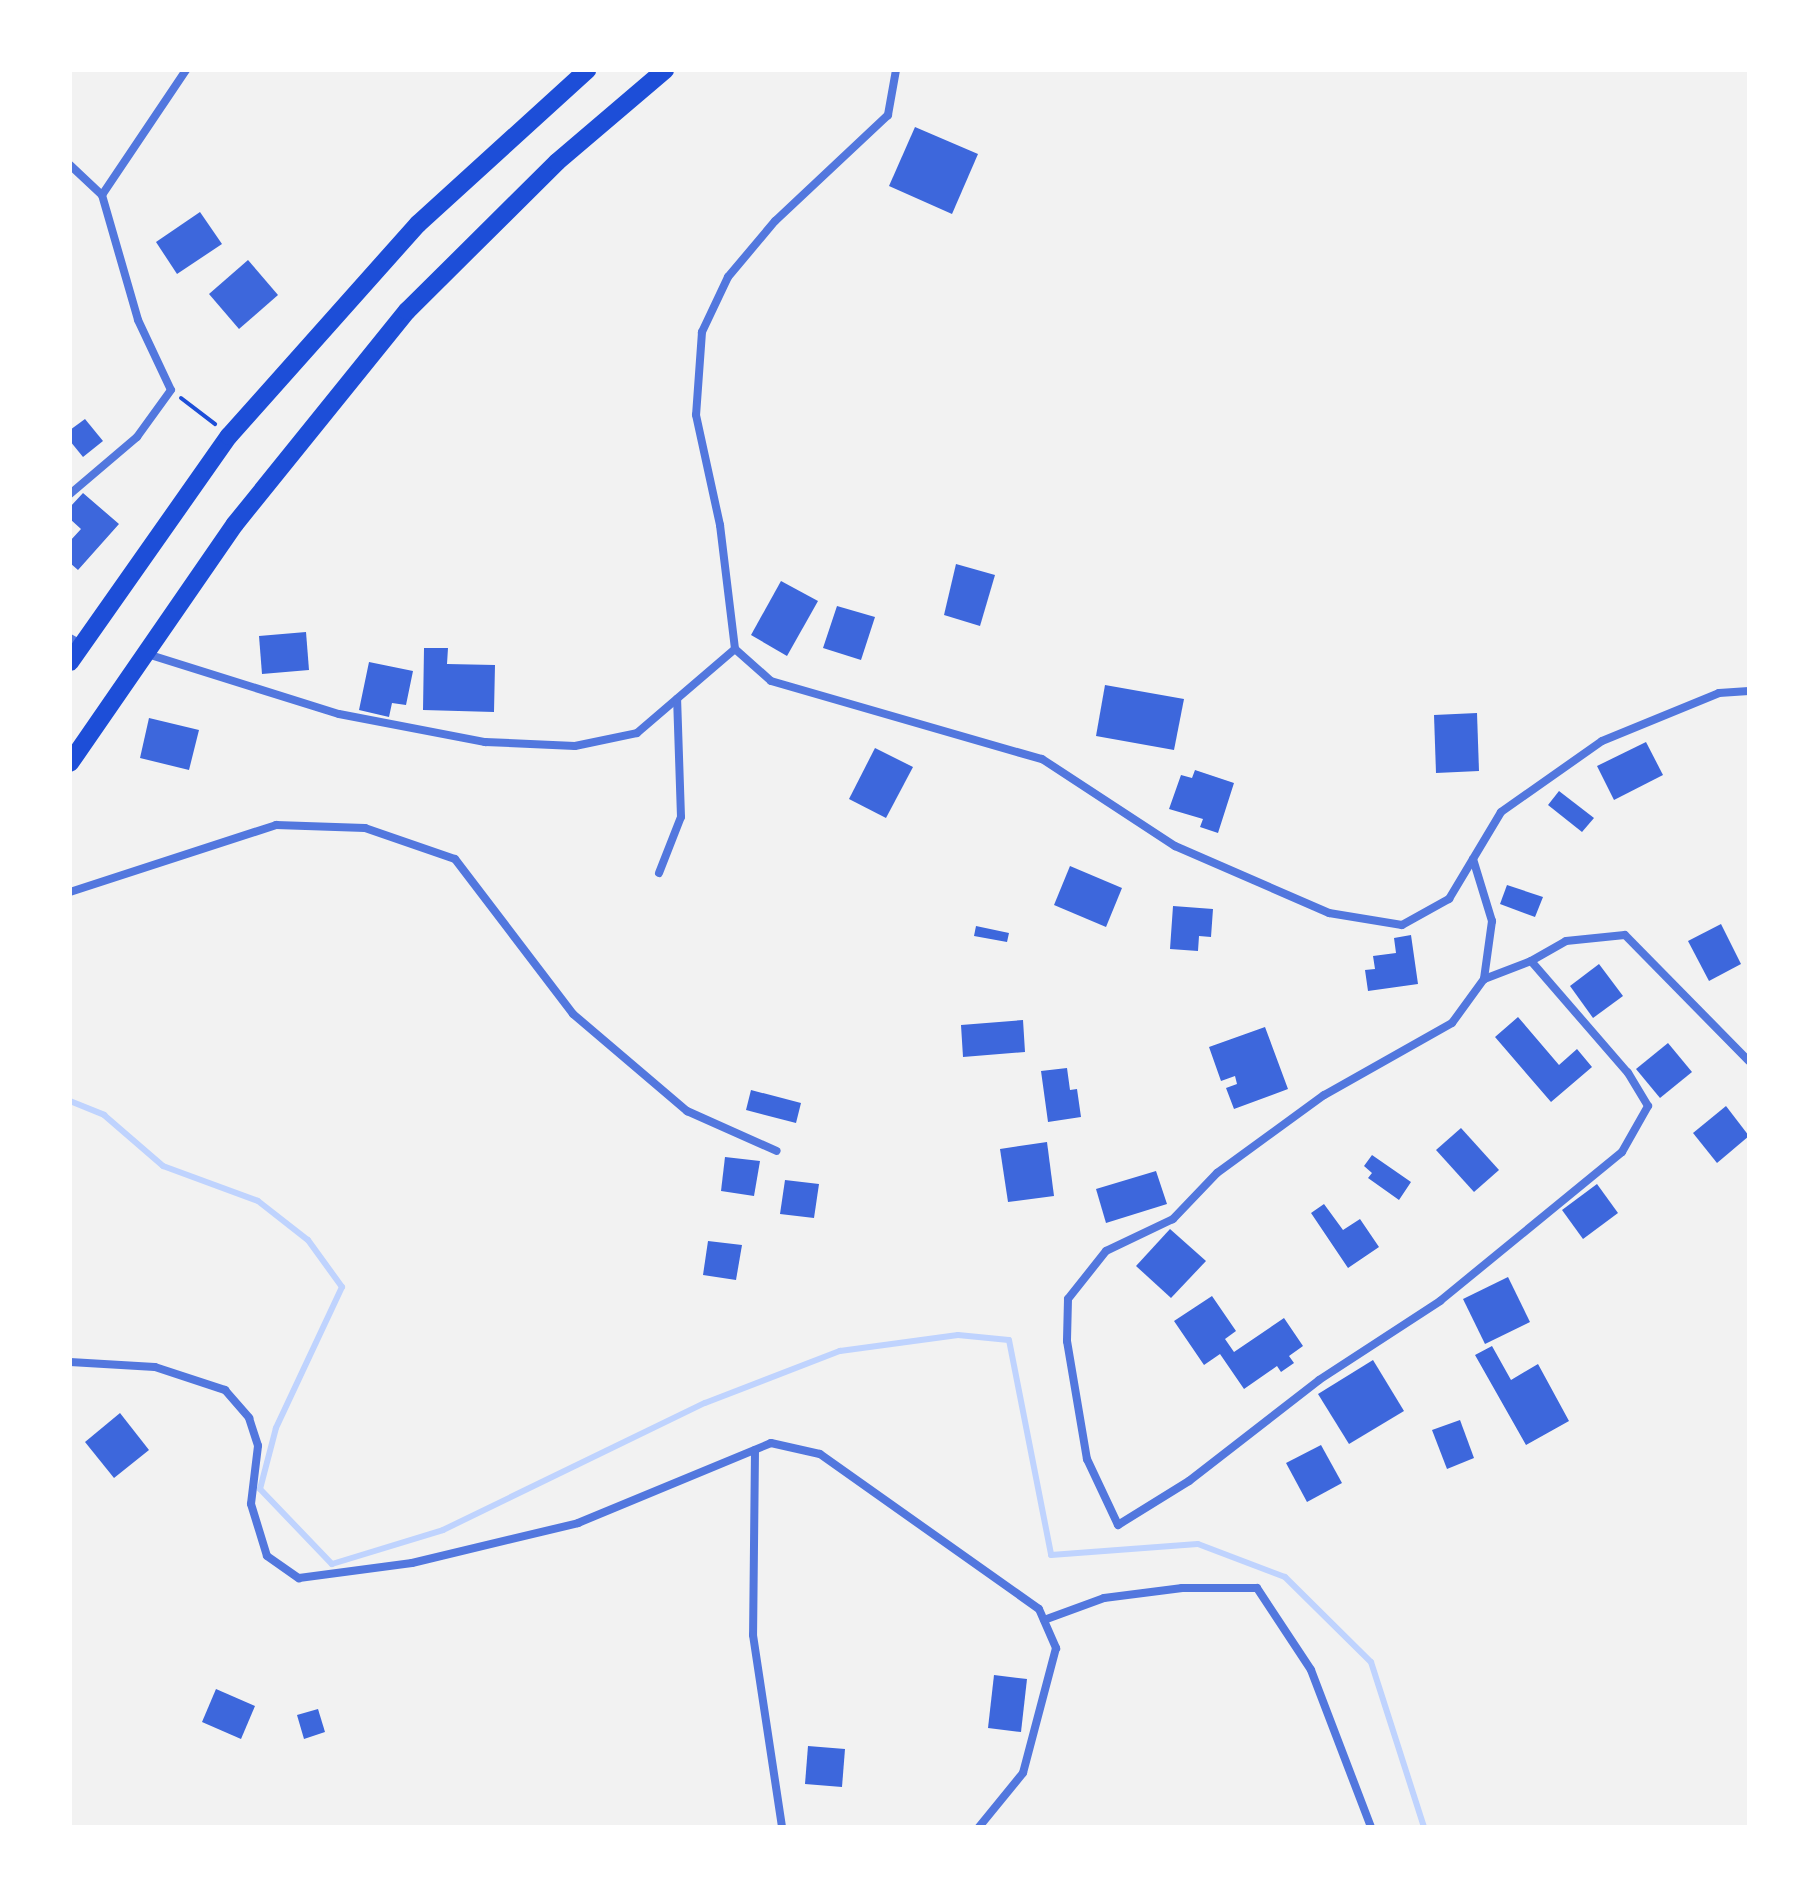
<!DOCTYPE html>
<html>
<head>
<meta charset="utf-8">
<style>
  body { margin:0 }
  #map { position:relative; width:1819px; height:1897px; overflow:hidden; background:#f2f2f2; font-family:"Nunito Sans",sans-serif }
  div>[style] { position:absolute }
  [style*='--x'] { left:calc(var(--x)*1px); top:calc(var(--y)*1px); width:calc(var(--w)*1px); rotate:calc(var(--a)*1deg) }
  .stream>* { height:6px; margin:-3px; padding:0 3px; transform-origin:3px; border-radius:3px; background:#bfd3fe }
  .building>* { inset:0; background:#3d67dc }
  .path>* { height:4px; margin:-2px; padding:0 2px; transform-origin:2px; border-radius:2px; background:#1d4ed8 }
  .minor>* { height:8px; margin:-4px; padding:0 4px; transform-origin:4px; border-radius:4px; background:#5277de }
  .trunk>* { height:18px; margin:-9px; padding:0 9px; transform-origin:9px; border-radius:9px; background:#1d4ed8 }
  span { translate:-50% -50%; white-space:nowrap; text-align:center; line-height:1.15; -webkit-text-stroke:6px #fff; paint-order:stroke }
  .frame { position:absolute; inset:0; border:72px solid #fff; pointer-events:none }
</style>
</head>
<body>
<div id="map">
  <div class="stream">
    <div style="--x:70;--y:1101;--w:37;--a:22"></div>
    <div style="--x:104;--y:1115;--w:78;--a:40.8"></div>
    <div style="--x:163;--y:1166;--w:101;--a:20.2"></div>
    <div style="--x:258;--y:1201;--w:63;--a:38"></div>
    <div style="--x:308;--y:1240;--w:58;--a:54.1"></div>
    <div style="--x:342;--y:1287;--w:156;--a:115.1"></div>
    <div style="--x:276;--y:1428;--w:63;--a:104.7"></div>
    <div style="--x:260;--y:1489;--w:104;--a:46.2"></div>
    <div style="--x:332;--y:1564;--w:116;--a:-17"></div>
    <div style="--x:443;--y:1530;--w:291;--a:-25.9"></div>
    <div style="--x:705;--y:1403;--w:145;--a:-21.1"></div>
    <div style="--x:840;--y:1351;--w:119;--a:-7.7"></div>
    <div style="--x:958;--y:1335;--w:51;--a:5.6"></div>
    <div style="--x:1009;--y:1340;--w:219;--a:78.9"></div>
    <div style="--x:1051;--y:1555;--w:147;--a:-4.3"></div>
    <div style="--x:1198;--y:1544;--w:93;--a:20.8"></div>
    <div style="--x:1285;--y:1577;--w:121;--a:44.7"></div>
    <div style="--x:1371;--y:1662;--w:173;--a:72.2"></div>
  </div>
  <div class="building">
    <div style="clip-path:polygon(915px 127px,978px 154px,952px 214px,889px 186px)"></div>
    <div style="clip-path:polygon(200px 212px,222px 244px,177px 274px,156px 242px)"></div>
    <div style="clip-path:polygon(248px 260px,278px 295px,239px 329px,209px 294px)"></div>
    <div style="clip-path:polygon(85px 419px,103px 441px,83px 457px,70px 441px,70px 430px)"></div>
    <div style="clip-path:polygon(83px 493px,119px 524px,78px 570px,70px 563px,70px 541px,81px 529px,70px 519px,70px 507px)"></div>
    <div style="clip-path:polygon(956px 564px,995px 575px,980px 626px,944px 615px)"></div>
    <div style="clip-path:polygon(781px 581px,818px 601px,787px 656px,751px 635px)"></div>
    <div style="clip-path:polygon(837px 606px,875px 617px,861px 660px,823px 648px)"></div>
    <div style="clip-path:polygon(306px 632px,309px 670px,262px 674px,259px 636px)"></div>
    <div style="clip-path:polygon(424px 648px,448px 648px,447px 664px,495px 665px,494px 712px,423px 710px)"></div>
    <div style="clip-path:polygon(369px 662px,413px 671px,406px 705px,392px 703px,389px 717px,359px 710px)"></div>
    <div style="clip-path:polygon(1105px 685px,1184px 699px,1174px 750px,1096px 736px)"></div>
    <div style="clip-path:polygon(1477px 713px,1479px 771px,1436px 773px,1434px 715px)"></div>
    <div style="clip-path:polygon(149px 718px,199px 730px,189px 770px,140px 758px)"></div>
    <div style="clip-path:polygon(1646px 742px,1663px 775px,1614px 800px,1597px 766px)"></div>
    <div style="clip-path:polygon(875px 748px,913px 767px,886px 818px,849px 799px)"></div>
    <div style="clip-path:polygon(1195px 770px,1234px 783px,1218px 833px,1200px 827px,1203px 819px,1169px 809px,1181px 775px,1192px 778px)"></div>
    <div style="clip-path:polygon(1559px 791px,1594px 818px,1582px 832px,1548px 805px)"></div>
    <div style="clip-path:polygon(1070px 866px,1122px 888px,1106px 927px,1054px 905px)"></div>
    <div style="clip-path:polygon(1507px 885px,1543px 897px,1535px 917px,1500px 904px)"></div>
    <div style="clip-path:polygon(1173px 906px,1213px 909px,1211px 937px,1199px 936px,1198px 951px,1170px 949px)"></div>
    <div style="clip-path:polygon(1721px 924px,1741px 964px,1709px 981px,1688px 941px)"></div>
    <div style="clip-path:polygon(976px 926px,1009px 933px,1007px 942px,974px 936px)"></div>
    <div style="clip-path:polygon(1411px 935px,1418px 984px,1368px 991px,1365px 970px,1375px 969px,1373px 956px,1396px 953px,1394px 938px)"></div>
    <div style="clip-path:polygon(1599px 964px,1623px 996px,1593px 1018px,1570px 986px)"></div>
    <div style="clip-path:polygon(1518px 1017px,1559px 1065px,1577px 1049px,1592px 1067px,1551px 1102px,1495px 1037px)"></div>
    <div style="clip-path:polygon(1023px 1020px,1025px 1052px,963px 1057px,961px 1025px)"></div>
    <div style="clip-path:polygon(1265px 1027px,1288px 1089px,1234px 1109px,1226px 1088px,1237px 1084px,1235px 1076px,1221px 1081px,1209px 1047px)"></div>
    <div style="clip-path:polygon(1668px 1043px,1692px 1072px,1660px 1098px,1636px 1069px)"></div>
    <div style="clip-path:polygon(1067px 1068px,1070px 1090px,1077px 1089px,1081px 1117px,1048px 1122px,1041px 1071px)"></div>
    <div style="clip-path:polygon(751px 1090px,801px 1103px,796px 1123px,746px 1110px)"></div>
    <div style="clip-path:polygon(1726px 1106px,1749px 1136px,1717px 1163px,1693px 1133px)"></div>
    <div style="clip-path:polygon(1461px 1128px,1499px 1170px,1474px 1192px,1436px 1150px)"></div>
    <div style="clip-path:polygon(1047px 1142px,1054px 1196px,1008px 1202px,1000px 1149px)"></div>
    <div style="clip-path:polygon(1372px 1155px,1411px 1182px,1399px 1200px,1368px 1178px,1372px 1173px,1364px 1166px)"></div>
    <div style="clip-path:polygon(725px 1157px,760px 1161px,754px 1196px,721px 1191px)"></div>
    <div style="clip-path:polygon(1156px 1171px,1167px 1204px,1106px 1223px,1096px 1189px)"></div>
    <div style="clip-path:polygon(785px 1180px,819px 1184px,814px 1218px,780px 1214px)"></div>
    <div style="clip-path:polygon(1597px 1184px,1618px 1213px,1583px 1239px,1562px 1210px)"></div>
    <div style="clip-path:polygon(1324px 1204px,1343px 1230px,1360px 1219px,1379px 1247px,1348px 1268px,1311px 1213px)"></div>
    <div style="clip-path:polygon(1170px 1229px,1206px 1261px,1171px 1298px,1136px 1266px)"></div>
    <div style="clip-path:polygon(708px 1241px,742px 1245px,736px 1280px,703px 1275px)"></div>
    <div style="clip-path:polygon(1508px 1277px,1530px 1322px,1485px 1344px,1463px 1299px)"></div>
    <div style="clip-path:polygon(1212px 1296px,1236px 1331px,1225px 1339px,1234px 1352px,1284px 1318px,1303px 1346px,1289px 1356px,1294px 1363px,1281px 1372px,1277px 1366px,1244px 1389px,1220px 1354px,1204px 1365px,1174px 1321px)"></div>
    <div style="clip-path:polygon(1492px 1346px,1511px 1380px,1538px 1364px,1569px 1421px,1526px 1445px,1475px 1355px)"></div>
    <div style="clip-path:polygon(1373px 1360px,1404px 1411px,1349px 1444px,1318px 1394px)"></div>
    <div style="clip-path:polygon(120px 1413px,149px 1450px,114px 1478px,85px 1442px)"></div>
    <div style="clip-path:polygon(1460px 1420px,1474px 1458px,1447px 1469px,1432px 1430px)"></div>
    <div style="clip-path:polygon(1321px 1445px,1342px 1483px,1307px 1502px,1286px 1463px)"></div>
    <div style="clip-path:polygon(994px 1675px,1027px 1679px,1021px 1732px,988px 1728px)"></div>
    <div style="clip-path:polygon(216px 1689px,255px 1706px,241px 1739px,202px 1722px)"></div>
    <div style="clip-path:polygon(318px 1709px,325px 1732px,304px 1739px,297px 1715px)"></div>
    <div style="clip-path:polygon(808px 1746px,845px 1749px,842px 1787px,805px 1784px)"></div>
  </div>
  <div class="path">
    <div style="--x:181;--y:398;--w:43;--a:37.4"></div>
  </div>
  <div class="minor">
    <div style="--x:896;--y:70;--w:46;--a:100.1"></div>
    <div style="--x:888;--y:115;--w:155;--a:136.8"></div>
    <div style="--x:775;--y:221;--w:73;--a:130"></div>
    <div style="--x:728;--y:277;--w:61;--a:115.3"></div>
    <div style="--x:702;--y:332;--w:83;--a:94.1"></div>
    <div style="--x:696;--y:415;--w:113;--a:77.7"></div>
    <div style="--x:720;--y:525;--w:125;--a:83.1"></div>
    <div style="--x:735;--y:649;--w:48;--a:41.6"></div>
    <div style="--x:771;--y:681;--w:282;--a:16.1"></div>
    <div style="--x:1042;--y:759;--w:159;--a:33.2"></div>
    <div style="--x:1175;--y:846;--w:168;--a:23.5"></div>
    <div style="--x:1329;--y:913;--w:74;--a:9.3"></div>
    <div style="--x:1402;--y:925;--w:54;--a:-29"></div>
    <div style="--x:1449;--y:899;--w:101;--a:-59.1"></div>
    <div style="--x:1501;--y:812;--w:123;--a:-35.1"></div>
    <div style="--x:1602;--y:741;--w:126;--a:-22.3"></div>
    <div style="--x:1719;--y:693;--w:30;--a:-4"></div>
    <div style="--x:70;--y:165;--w:44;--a:43.2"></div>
    <div style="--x:102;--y:195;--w:130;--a:73.9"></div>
    <div style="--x:138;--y:320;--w:77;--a:64.8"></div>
    <div style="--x:171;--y:390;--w:58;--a:125.9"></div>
    <div style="--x:137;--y:437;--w:88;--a:139.6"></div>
    <div style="--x:102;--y:195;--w:151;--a:-56.1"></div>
    <div style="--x:70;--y:638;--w:13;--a:29"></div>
    <div style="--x:144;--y:653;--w:204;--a:17.4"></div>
    <div style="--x:339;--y:714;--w:149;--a:10.9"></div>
    <div style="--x:485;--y:742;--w:90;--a:2.5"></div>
    <div style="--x:575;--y:746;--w:63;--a:-11.8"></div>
    <div style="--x:637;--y:733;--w:129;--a:-40.6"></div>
    <div style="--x:1473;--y:859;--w:65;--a:73"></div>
    <div style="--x:1492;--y:921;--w:59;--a:97.9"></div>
    <div style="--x:1484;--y:979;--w:54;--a:126"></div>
    <div style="--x:1452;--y:1023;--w:147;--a:150.6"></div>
    <div style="--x:1324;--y:1095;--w:132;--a:143.9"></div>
    <div style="--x:1217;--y:1173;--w:64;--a:133.7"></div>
    <div style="--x:1173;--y:1219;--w:74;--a:154.5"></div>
    <div style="--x:1106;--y:1251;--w:61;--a:128.4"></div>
    <div style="--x:1068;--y:1299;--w:42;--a:91.4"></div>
    <div style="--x:1067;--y:1341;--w:120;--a:80.4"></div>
    <div style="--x:1087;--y:1459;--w:73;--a:64.8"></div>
    <div style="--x:1118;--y:1525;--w:84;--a:-31.8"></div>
    <div style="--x:1189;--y:1481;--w:165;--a:-37.8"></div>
    <div style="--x:1319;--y:1380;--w:145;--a:-33.1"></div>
    <div style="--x:1440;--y:1301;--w:235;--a:-39.3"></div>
    <div style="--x:1622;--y:1152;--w:53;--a:-60.5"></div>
    <div style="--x:1648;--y:1106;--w:39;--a:-121"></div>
    <div style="--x:1628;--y:1073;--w:148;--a:-130.9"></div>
    <div style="--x:1531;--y:961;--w:50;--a:159"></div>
    <div style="--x:659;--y:873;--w:60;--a:-68.6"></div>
    <div style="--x:681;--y:817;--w:118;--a:-91.9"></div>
    <div style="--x:70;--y:892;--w:217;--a:-18"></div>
    <div style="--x:276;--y:825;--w:89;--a:1.9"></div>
    <div style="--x:365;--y:828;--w:95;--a:19"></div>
    <div style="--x:455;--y:859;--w:195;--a:52.7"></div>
    <div style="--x:573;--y:1014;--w:150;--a:40.4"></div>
    <div style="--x:687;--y:1111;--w:98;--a:24"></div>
    <div style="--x:1531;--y:961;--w:40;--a:-29.7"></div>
    <div style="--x:1566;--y:941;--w:59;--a:-5.8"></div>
    <div style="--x:1625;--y:935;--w:177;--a:45.5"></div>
    <div style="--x:70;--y:1362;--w:85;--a:3.4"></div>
    <div style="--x:155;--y:1367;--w:74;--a:18.2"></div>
    <div style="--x:225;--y:1390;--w:37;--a:49"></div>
    <div style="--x:249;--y:1418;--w:29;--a:72"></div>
    <div style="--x:258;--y:1446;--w:58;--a:96.9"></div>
    <div style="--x:251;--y:1504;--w:54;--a:72.9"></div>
    <div style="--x:267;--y:1556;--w:39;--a:35"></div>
    <div style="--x:299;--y:1578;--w:114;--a:-7.6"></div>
    <div style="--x:412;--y:1563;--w:171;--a:-13.5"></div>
    <div style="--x:578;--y:1523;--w:209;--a:-22.5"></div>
    <div style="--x:771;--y:1443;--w:50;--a:12.7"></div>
    <div style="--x:820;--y:1454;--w:268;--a:35.3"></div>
    <div style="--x:1039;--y:1609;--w:43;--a:66.4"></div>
    <div style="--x:1056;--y:1648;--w:129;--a:104.8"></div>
    <div style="--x:1023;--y:1773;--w:70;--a:129.2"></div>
    <div style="--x:755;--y:1450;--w:185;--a:90.6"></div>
    <div style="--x:753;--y:1635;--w:194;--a:81.4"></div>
    <div style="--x:1044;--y:1620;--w:64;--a:-20.1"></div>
    <div style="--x:1104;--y:1598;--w:79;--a:-7.3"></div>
    <div style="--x:1182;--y:1588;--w:75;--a:0"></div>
    <div style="--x:1257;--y:1588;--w:98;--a:56.6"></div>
    <div style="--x:1311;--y:1670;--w:168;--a:69.1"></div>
  </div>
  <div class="trunk">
    <div style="--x:70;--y:662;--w:276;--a:-54.9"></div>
    <div style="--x:229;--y:436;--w:284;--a:-48.3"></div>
    <div style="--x:418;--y:224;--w:229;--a:-42.3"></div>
    <div style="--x:70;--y:763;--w:290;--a:-55.4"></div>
    <div style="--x:235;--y:524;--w:274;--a:-51.1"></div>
    <div style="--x:407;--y:311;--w:211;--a:-44.8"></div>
    <div style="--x:557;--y:162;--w:142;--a:-40.4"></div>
  </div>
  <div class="frame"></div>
</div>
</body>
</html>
